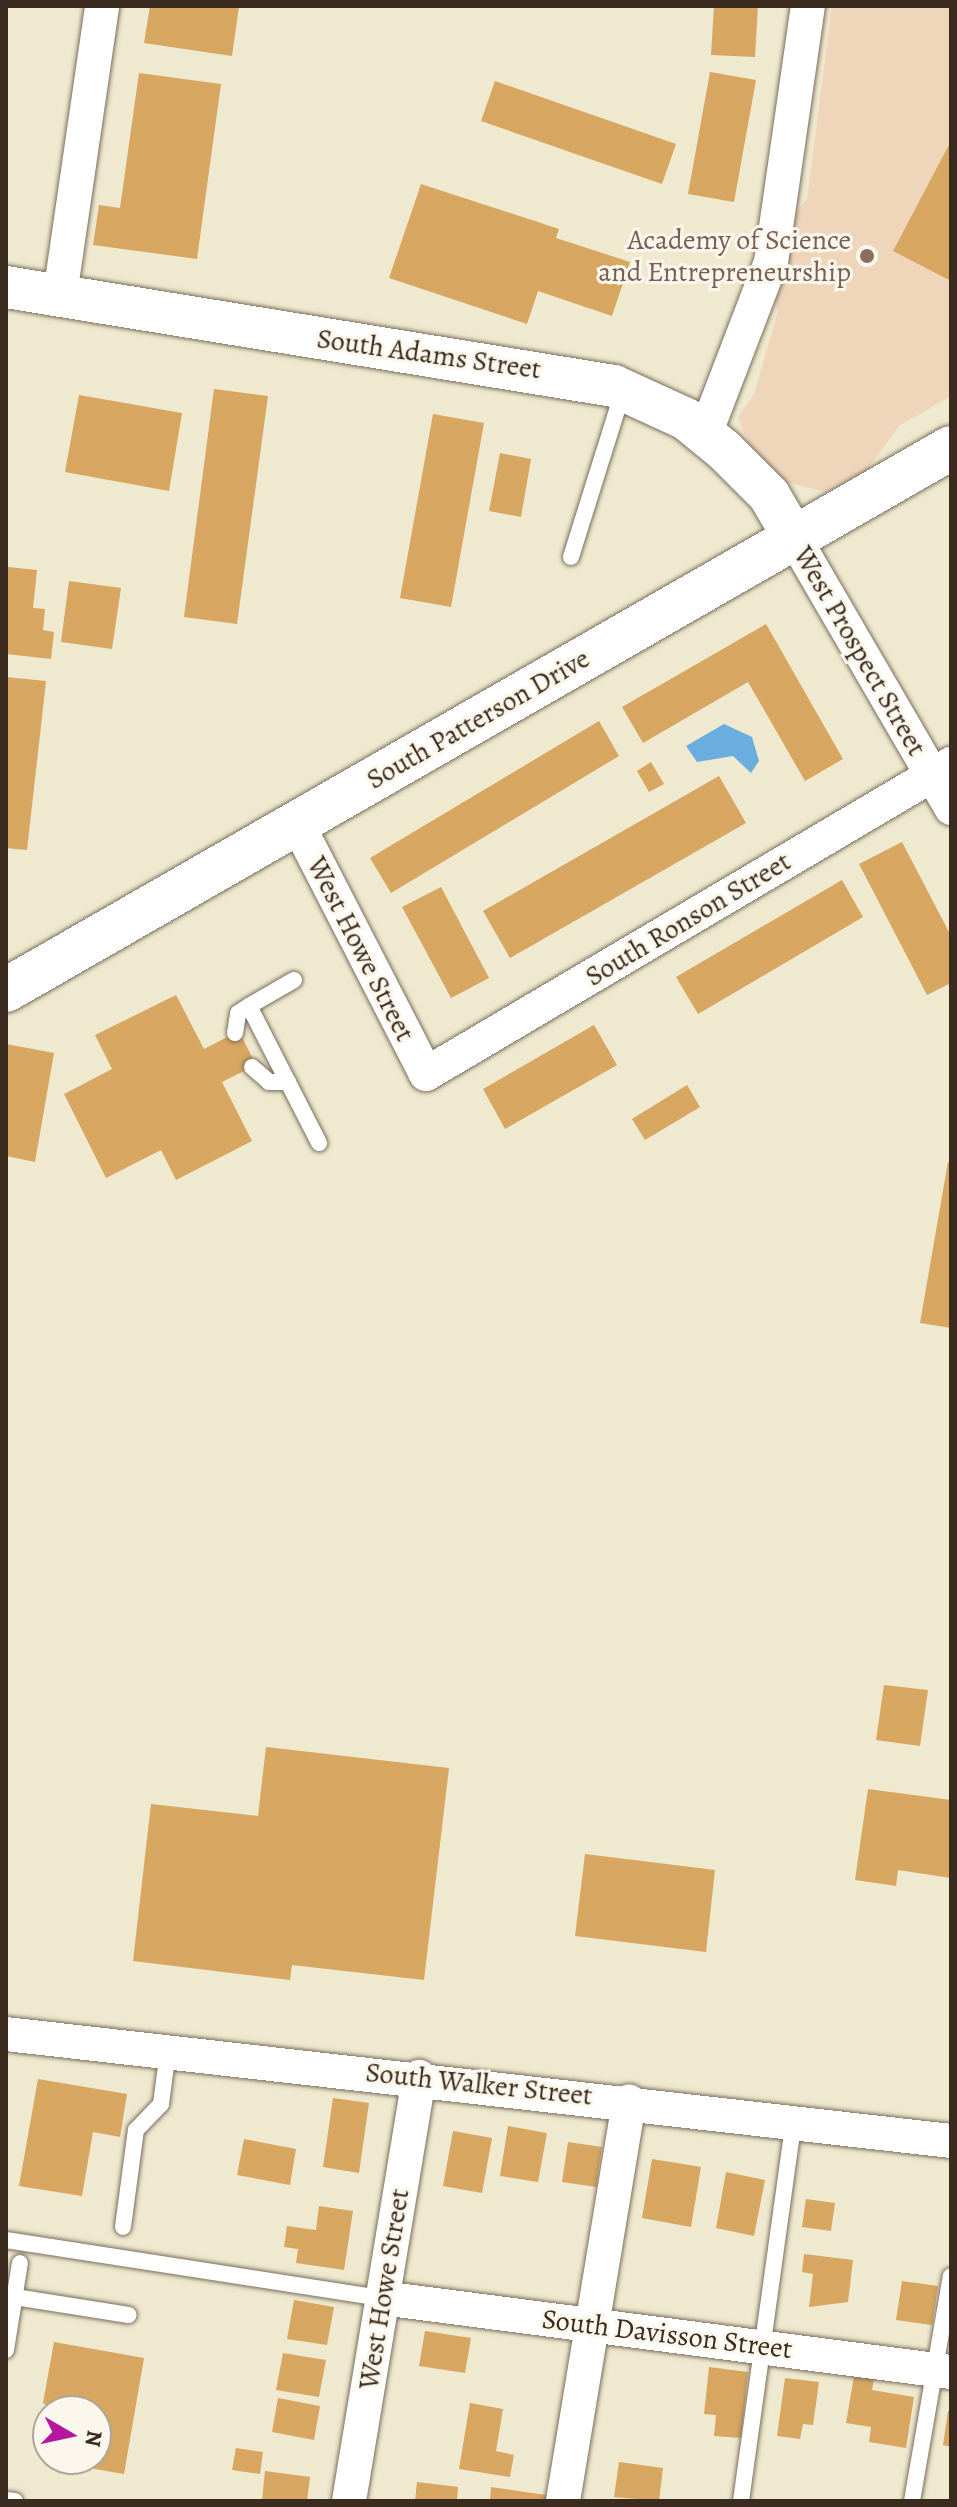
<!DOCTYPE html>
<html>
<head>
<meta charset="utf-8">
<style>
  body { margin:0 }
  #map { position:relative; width:957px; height:2507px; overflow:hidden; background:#efe9cf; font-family:Alegreya,serif }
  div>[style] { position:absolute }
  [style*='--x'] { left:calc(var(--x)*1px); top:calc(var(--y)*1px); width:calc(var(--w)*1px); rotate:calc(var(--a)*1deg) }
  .built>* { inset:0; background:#efd6bb }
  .water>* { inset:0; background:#6aaedf }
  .building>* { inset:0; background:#d7a660 }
  .roads { filter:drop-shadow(0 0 2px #7a6d5c) drop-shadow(0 0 2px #7a6d5c) }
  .service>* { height:16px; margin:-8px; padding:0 8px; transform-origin:8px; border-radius:8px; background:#fff }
  .minor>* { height:34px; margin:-17px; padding:0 17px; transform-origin:17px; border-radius:17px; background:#fff }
  .tertiary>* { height:42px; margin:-21px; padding:0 21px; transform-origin:21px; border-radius:21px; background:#fff }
  .primary>* { height:44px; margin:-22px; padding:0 22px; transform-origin:22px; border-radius:22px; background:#fff }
  .dots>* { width:22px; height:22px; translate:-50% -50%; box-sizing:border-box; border:4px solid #fbf7ec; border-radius:50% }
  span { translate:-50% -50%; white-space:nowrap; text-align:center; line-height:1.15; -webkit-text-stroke:6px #fbf7ec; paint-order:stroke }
  .education-label { font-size:28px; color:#785e54 }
  .right { translate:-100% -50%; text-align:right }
  .street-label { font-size:28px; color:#3b2a1e }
  .frame { position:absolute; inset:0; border:8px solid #3b2a1e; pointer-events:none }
  .north { position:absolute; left:32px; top:2395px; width:80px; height:80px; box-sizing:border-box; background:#fbf7ec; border:2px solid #aea59a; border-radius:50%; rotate:99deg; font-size:22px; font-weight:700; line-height:32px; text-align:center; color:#3b2a1e }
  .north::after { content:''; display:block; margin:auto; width:28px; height:36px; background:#b5179e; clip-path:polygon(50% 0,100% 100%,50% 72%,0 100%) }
</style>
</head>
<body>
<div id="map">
  <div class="built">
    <div style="clip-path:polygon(832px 6px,951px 6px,951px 396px,899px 426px,864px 474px,825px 492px,782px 481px,747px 441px,738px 417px,754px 394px,778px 312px,772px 297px,794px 215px,807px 199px)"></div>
  </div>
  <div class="water">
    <div style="clip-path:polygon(724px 724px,752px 737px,759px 761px,751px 773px,733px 756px,697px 762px,686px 746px)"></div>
  </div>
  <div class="building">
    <div style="clip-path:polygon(150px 6px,239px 6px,232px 56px,144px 43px)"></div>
    <div style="clip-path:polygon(714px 6px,758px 6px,755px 57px,711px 55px)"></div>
    <div style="clip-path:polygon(710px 72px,756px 80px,734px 202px,688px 194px)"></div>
    <div style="clip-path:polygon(139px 73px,221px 84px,197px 259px,93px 245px,99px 205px,120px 208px)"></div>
    <div style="clip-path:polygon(495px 81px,676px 144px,662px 184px,481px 121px)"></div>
    <div style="clip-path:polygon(951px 141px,951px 281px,893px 251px)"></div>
    <div style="clip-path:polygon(421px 184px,559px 229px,556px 238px,630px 262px,612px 316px,538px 291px,527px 324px,389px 278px)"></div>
    <div style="clip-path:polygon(214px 389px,268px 396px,237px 624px,184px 617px)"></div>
    <div style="clip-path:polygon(79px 395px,182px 413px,169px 491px,65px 472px)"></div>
    <div style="clip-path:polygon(433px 414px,484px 423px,451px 607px,400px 598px)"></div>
    <div style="clip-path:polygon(500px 453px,531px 459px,521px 517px,489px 511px)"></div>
    <div style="clip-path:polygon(8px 567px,37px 570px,33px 608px,45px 609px,43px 630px,54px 632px,51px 659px,6px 654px)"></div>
    <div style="clip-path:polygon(69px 581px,121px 588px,112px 649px,61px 642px)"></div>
    <div style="clip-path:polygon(766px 624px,843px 759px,805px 781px,748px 682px,643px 743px,622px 707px)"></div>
    <div style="clip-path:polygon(6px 677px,46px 681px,27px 850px,6px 848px)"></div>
    <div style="clip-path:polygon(599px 721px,619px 756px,391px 893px,370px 858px)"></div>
    <div style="clip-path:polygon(651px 762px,664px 784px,649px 792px,637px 771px)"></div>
    <div style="clip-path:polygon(719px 776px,746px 823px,510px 958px,483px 911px)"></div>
    <div style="clip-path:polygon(902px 842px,951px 936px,951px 983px,927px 995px,859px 864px)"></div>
    <div style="clip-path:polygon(842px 880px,863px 917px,698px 1014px,676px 977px)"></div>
    <div style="clip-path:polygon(441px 887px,489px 978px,451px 998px,402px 907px)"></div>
    <div style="clip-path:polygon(176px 995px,204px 1049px,239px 1031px,256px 1065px,222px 1082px,252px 1141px,176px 1180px,161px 1150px,106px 1178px,64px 1094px,112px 1069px,95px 1035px)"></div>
    <div style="clip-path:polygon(594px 1025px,617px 1065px,505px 1129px,483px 1089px)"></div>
    <div style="clip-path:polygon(6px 1044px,54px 1053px,35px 1162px,6px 1156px)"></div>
    <div style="clip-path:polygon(687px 1085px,700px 1107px,645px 1140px,632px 1119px)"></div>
    <div style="clip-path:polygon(948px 1162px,951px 1162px,951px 1328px,920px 1323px)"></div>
    <div style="clip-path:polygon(884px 1685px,928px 1690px,920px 1746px,876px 1740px)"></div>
    <div style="clip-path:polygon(266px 1747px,449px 1768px,424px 1980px,292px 1965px,290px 1980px,133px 1961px,151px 1804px,258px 1816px)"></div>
    <div style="clip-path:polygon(868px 1789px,951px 1800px,951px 1878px,898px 1870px,896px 1886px,855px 1880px)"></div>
    <div style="clip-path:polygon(585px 1854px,715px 1870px,706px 1952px,575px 1936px)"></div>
    <div style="clip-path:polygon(38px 2079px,127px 2094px,120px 2137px,93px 2132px,82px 2196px,19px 2186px)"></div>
    <div style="clip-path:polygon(333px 2098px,369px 2103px,359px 2173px,323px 2167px)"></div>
    <div style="clip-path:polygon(508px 2126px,547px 2133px,538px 2182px,500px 2176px)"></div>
    <div style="clip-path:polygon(453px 2131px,492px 2138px,482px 2193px,443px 2186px)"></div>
    <div style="clip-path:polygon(244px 2139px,296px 2149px,290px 2185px,237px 2175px)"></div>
    <div style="clip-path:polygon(568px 2142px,602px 2147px,596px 2187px,562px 2182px)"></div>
    <div style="clip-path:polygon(652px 2159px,701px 2167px,691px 2227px,642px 2218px)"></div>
    <div style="clip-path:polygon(726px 2172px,765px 2180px,754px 2236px,716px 2228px)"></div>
    <div style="clip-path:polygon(806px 2199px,835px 2203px,831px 2231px,802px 2227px)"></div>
    <div style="clip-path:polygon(319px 2206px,353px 2211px,344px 2270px,296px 2263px,298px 2249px,284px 2247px,287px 2226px,316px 2230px)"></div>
    <div style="clip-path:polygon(804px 2254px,853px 2260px,848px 2302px,809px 2307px,813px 2274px,802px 2272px)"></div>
    <div style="clip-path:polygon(902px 2281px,938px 2286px,932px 2325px,896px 2320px)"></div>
    <div style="clip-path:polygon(294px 2300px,334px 2307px,327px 2345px,287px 2339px)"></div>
    <div style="clip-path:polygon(425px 2331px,471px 2338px,465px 2373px,419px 2366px)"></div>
    <div style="clip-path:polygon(54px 2342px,144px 2358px,124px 2474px,49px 2461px,96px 2459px,96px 2411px,55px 2411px,43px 2403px)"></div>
    <div style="clip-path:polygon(283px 2353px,326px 2360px,319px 2397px,276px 2390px)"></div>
    <div style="clip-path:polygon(709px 2367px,748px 2372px,741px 2438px,714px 2436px,716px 2415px,704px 2414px)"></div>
    <div style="clip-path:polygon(854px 2376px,874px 2379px,872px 2390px,914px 2397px,906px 2448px,869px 2442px,871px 2427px,846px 2423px)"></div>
    <div style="clip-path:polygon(785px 2378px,819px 2382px,813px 2425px,803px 2424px,800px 2439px,777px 2436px)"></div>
    <div style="clip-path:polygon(278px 2398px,320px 2406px,314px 2440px,272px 2432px)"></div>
    <div style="clip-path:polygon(470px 2403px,503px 2409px,496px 2451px,514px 2455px,510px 2477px,459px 2469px)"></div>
    <div style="clip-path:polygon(948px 2411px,951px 2411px,951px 2447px,943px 2445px)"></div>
    <div style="clip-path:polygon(236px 2448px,263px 2452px,260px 2474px,232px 2470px)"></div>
    <div style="clip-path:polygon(619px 2462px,663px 2468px,659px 2501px,614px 2497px)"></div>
    <div style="clip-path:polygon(265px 2471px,310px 2477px,307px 2501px,262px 2501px)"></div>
    <div style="clip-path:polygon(417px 2482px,458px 2487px,457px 2501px,415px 2501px)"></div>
    <div style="clip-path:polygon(491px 2487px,553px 2496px,552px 2501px,490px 2501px)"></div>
  </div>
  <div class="roads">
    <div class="service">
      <div style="--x:571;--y:557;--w:174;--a:-72.6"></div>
      <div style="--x:294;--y:980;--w:52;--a:150"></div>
      <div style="--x:249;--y:1006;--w:154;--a:62.9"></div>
      <div style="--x:235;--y:1033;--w:20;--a:-81"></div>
      <div style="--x:238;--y:1013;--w:13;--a:-32"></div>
      <div style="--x:252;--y:1067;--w:23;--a:41"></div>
      <div style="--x:269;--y:1082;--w:19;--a:0"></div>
      <div style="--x:123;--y:2227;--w:98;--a:-82.4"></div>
      <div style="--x:136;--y:2130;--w:36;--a:-46"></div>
      <div style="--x:161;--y:2104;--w:53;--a:-82.5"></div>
      <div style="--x:6;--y:2240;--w:380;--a:8.8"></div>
      <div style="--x:15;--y:2297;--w:115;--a:9"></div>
      <div style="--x:6;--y:2350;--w:88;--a:-80.9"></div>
      <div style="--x:6;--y:2500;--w:9;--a:6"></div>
      <div style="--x:741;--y:2501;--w:384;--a:-82.1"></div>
      <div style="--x:912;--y:2501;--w:228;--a:-80.2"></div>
    </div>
    <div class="minor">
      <div style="--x:60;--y:295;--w:292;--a:-81.7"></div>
      <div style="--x:705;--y:434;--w:184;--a:-69"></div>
      <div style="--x:771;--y:262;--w:259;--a:-81.8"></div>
      <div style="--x:793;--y:536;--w:315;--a:59.8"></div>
      <div style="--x:297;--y:823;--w:282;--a:62.8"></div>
      <div style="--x:426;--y:1074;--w:610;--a:-30.56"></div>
      <div style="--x:6;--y:2034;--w:951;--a:6.46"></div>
      <div style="--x:382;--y:2298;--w:574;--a:7.41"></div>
      <div style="--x:349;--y:2501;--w:430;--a:-80.6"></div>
      <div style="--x:563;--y:2501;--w:405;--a:-80.6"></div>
    </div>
    <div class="tertiary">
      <div style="--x:6;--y:287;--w:616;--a:9.25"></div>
      <div style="--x:614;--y:386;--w:79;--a:24.6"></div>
      <div style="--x:686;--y:419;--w:49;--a:39.2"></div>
      <div style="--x:724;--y:450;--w:64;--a:45"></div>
      <div style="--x:769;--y:495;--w:48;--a:59.7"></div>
    </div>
    <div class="primary">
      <div style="--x:6;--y:990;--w:1089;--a:-29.84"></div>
    </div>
  </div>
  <div class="dots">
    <div style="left:867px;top:256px;background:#8d6e63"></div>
  </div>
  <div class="education-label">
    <span class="right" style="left:851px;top:256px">Academy of Science<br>and Entrepreneurship</span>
  </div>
  <div class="street-label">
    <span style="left:429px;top:354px;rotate:8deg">South Adams Street</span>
    <span style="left:860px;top:651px;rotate:60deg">West Prospect Street</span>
    <span style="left:478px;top:719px;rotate:-30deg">South Patterson Drive</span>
    <span style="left:688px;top:919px;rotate:-31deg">South Ronson Street</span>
    <span style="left:361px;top:949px;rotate:63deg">West Howe Street</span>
    <span style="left:479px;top:2084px;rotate:6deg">South Walker Street</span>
    <span style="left:384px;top:2289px;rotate:-81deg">West Howe Street</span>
    <span style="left:667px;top:2334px;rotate:7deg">South Davisson Street</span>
  </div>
  <div class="frame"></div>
  <div class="north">N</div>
</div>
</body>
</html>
